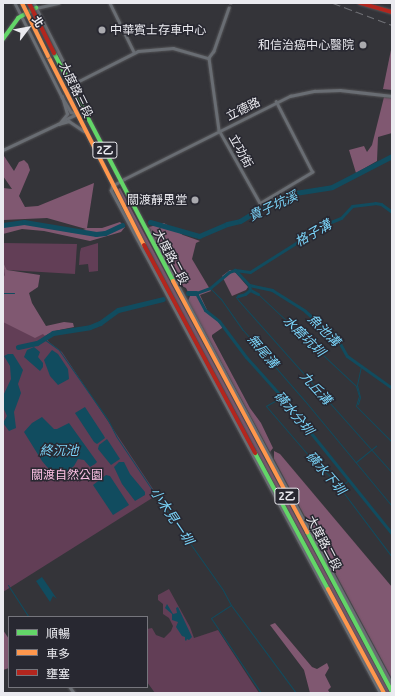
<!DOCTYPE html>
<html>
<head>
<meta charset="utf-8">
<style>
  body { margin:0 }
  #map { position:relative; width:395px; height:696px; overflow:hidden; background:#343439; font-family:Ubuntu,"Noto Sans TC",sans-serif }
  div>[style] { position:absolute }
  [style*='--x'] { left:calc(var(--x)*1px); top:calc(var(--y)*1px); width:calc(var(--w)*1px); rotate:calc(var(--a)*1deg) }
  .green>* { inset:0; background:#623e56 }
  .forest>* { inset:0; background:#805871 }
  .water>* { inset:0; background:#114c5f }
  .stream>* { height:1px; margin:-0.5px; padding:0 0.5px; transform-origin:0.5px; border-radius:0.5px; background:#114c5f }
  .canal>* { height:3px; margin:-1.5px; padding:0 1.5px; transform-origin:1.5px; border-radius:1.5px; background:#114c5f }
  .river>* { height:5px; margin:-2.5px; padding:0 2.5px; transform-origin:2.5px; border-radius:2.5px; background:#114c5f }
  .street-tunnel>* { height:2.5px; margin-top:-1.25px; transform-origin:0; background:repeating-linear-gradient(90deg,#4f4f54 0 2.5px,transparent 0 3.5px) }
  .roads { filter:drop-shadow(0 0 1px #525255) drop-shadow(0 0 1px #525255) }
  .street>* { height:2.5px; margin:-1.25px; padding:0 1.25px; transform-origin:1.25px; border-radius:1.25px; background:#696d73 }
  .fast>* { height:4px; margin:-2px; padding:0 2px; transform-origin:2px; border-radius:2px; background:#63d668 }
  .slow>* { height:4px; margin:-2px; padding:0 2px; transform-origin:2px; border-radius:2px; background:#ff974d }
  .jam>* { height:4px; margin:-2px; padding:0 2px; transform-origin:2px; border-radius:2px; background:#b3261e }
  .rail>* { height:1px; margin-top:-0.5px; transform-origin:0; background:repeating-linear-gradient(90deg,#6f7075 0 8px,transparent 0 12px) }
  .bridges { filter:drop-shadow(0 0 1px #525255) drop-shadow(0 0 1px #525255) }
  .slow-bridge>* { height:4px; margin:-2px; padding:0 2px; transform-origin:2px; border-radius:2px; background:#ff974d }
  .jam-bridge>* { height:4px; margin:-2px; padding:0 2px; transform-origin:2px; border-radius:2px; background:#b3261e }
  .dots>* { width:11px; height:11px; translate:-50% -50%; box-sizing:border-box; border:2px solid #282831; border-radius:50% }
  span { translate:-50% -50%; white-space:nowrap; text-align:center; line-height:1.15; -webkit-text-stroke:3px #282831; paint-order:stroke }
  .shield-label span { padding:1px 3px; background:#282831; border:1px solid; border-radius:3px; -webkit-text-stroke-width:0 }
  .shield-label { font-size:11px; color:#eaeaef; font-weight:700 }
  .poi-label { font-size:12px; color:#eaeaef }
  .left { translate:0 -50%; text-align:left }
  .right { translate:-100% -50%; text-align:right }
  .street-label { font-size:12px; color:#eaeaef }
  .park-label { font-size:12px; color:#fcc1e4 }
  .water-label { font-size:13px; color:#7bd5fa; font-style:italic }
  .frame { position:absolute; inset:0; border:4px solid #eaeaef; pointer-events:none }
  .legend { position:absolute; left:8px; top:616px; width:140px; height:72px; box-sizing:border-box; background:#282831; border:1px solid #76767d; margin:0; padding:5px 7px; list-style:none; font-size:12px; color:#eaeaef }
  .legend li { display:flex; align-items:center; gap:8px; height:20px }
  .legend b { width:20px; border:1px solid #76767d }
  .north { position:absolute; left:8px; top:8px; width:40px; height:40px; -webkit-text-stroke:3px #282831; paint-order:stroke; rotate:58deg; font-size:11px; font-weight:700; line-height:16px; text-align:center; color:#eaeaef }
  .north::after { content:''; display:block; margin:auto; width:14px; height:18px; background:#eaeaef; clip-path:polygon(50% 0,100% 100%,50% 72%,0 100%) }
</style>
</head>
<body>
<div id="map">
  <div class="green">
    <div style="clip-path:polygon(3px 243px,77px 244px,75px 274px,7px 270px,3px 262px)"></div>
    <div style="clip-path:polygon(98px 243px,98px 271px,89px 272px,88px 264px,79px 265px,80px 252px,81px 248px)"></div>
    <div style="clip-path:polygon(3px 268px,49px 342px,62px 352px,157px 495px,3px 592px)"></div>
    <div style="clip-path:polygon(169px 589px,190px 627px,194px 638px,218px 630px,259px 693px,155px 693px,147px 682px,147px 629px,152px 628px,156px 635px,164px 638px,171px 631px,173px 626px,169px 618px,163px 614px,163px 604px,158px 600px,158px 595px)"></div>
  </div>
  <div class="forest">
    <div style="clip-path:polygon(392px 45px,392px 90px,383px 89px)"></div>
    <div style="clip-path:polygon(384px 97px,392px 98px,392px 133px,378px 137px,377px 161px,356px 173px,349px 150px,364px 146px,367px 152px,372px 145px)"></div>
    <div style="clip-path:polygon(3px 156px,4px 156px,14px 171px,19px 162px,24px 160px,28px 164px,30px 170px,19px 196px,25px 207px,38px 206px,94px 183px,87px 228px,102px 228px,120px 222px,125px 227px,121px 232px,90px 241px,44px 231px,22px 229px,3px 234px,3px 225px,26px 224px,51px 227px,74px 233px,86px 229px,47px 218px,3px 220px,3px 188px,12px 189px,3px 176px)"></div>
    <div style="clip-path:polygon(120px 188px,390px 693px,386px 693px,117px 190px)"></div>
    <div style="clip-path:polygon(164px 223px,183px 235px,200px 241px,196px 243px,192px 259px,211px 291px,200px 295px,208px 312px,222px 324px,222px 328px,212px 335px,212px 337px,250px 408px,261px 423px,273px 448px,270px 452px,188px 301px,190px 296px,186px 288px,180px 285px,149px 227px)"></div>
    <div style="clip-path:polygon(3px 262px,7px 270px,40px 275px,38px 287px,29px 293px,32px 303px,46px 326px,64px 322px,73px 323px,74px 327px,54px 331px,45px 336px,43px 334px,35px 338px,3px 322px,3px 278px,5px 275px)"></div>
    <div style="clip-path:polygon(230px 270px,236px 273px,248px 287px,246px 290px,232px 296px,222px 276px)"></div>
    <div style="clip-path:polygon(274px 451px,280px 454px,392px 587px,392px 679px,274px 459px)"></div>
    <div style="clip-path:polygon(275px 623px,312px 667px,317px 669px,327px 663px,329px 668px,325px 675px,331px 687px,328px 690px,330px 693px,310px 693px,304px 670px,270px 625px)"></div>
    <div style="clip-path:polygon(3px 630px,9px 639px,9px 668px,3px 670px)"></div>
  </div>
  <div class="water">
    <div style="clip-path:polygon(34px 347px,40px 352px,38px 357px,43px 363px,43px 367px,40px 371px,24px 357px,27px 350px)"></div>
    <div style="clip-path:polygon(52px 350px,58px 354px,68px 369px,69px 379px,58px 385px,50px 376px,44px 360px)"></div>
    <div style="clip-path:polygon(8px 354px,13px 354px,23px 370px,18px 384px,21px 393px,14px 412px,16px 428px,9px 431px,3px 423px,7px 416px,3px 407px,3px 396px,11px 379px,10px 366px,4px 356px)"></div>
    <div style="clip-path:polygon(85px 407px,104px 436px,105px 438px,97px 444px,94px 442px,75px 413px)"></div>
    <div style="clip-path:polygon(42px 417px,54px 429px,57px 429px,69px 423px,97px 462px,95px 464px,90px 467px,84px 460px,78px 459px,74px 466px,58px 480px,42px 461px,24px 432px,32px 423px)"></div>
    <div style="clip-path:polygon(107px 439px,120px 459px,111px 465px,98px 449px,99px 445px)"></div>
    <div style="clip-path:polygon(119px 462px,124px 462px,130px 474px,145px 492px,145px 495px,135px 501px,122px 484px,114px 467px)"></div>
    <div style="clip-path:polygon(106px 475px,110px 476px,129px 505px,113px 515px,93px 485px)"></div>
    <div style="clip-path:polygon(42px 577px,57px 599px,53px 596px,50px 602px,36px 581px)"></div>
    <div style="clip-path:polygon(167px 604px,173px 614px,177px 613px,176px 608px,178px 607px,192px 637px,189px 640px,187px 639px,186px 641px,185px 640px,185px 637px,182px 636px,176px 627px,178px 622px,172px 620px,172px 614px,165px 608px)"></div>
  </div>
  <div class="stream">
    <div style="--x:210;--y:288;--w:16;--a:45"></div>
    <div style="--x:221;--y:299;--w:38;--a:55"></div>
    <div style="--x:243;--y:330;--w:94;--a:48.9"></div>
    <div style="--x:305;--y:401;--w:136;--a:50.4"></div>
    <div style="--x:3;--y:293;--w:11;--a:0"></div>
    <div style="--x:258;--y:294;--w:134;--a:43.2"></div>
    <div style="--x:356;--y:386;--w:10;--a:73"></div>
    <div style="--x:359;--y:396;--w:10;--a:107"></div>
    <div style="--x:356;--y:406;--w:51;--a:45"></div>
    <div style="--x:238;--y:296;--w:2;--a:153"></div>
    <div style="--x:236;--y:297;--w:5;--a:53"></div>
    <div style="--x:239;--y:301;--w:230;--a:48.3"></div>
    <div style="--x:44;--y:339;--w:19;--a:36"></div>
    <div style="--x:59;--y:350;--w:85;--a:55"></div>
    <div style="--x:108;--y:420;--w:18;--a:63"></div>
    <div style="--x:116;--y:436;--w:66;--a:56.1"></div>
    <div style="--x:153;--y:491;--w:121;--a:54.7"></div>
    <div style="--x:223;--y:590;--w:17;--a:62"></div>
    <div style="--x:231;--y:605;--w:24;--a:147"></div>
    <div style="--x:211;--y:618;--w:90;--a:56.3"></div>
    <div style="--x:282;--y:397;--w:18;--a:151"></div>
    <div style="--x:266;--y:406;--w:67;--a:49.2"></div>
    <div style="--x:310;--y:457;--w:33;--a:44"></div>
    <div style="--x:334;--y:480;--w:96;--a:53"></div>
    <div style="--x:358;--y:404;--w:7;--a:-74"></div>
    <div style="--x:360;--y:397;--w:12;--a:-104"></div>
    <div style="--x:357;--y:385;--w:19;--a:-78"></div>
    <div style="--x:356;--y:462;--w:26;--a:-39"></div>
    <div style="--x:340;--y:487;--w:11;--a:-38"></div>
    <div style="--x:8;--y:585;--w:38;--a:57"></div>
    <div style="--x:231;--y:605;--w:109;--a:53.5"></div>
  </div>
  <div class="canal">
    <div style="--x:235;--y:270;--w:15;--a:8"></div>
    <div style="--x:250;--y:272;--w:90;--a:-32.3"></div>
    <div style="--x:326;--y:224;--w:16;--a:-22"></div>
    <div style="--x:341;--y:218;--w:16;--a:-47"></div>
    <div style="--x:352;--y:206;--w:23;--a:-7"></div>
    <div style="--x:375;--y:203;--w:6;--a:9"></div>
    <div style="--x:381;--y:204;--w:14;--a:36"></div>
    <div style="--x:249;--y:285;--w:24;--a:12"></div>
    <div style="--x:272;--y:290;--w:39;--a:32"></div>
    <div style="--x:305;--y:311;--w:44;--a:41.3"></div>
    <div style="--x:338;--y:340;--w:18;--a:61"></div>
    <div style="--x:347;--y:356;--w:55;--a:35.4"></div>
    <div style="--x:258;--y:294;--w:9;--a:-153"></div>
    <div style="--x:250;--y:290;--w:5;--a:-101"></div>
    <div style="--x:249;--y:285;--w:21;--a:-133"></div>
    <div style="--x:235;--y:270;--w:6;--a:162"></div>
    <div style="--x:229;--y:272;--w:25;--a:140"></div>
    <div style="--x:210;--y:288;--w:15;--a:160"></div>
    <div style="--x:196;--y:293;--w:19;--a:62"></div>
    <div style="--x:205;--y:310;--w:18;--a:38"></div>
    <div style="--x:219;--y:321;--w:45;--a:53.1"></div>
    <div style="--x:246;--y:357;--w:54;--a:48"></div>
    <div style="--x:282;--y:397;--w:176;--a:51.2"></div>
    <div style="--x:238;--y:296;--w:7;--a:-16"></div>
    <div style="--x:245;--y:294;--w:6;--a:-39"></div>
  </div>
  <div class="river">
    <div style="--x:150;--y:222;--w:51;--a:15.9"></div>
    <div style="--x:199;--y:236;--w:30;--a:-23"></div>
    <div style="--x:227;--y:224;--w:13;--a:-13"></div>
    <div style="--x:240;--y:221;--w:31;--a:-31"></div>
    <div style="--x:267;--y:205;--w:30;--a:-23"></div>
    <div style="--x:295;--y:193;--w:37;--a:-9"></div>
    <div style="--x:332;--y:187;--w:68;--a:-27.3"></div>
    <div style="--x:3;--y:225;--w:21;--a:-8"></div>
    <div style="--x:24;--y:222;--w:73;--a:9.5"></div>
    <div style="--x:96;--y:234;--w:9;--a:-6"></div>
    <div style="--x:105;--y:233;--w:19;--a:-25"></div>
    <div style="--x:188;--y:293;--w:8;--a:0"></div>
    <div style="--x:18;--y:347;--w:19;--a:-12"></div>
    <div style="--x:37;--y:343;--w:19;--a:-32"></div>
    <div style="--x:53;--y:333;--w:37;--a:-9"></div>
    <div style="--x:90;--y:327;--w:11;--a:-22"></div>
    <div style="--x:100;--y:323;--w:22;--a:-36"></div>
    <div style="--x:118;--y:310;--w:46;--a:-13.7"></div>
  </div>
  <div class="street-tunnel">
    <div style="--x:229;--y:8;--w:5;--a:-68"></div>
  </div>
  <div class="roads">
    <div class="street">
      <div style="--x:15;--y:3;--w:105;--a:63.4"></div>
      <div style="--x:62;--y:97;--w:17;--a:59"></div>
      <div style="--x:71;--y:112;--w:6;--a:18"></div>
      <div style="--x:34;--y:3;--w:83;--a:63.4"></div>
      <div style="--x:71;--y:77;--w:8;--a:90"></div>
      <div style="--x:71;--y:85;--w:75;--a:-26.9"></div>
      <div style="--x:138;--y:51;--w:35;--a:-5"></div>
      <div style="--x:173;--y:48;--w:37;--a:16"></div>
      <div style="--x:110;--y:3;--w:55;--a:63.9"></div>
      <div style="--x:36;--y:8;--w:23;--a:-13"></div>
      <div style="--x:229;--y:8;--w:46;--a:109.2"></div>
      <div style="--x:214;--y:51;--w:9;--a:126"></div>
      <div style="--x:209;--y:58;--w:73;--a:82.1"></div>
      <div style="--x:219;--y:130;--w:84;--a:60.7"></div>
      <div style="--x:260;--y:203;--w:61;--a:-30.8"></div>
      <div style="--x:312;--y:172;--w:79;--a:-117.2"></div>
      <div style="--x:62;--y:121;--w:17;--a:-25"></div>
      <div style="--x:59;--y:124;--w:13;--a:-51"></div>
      <div style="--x:67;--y:114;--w:18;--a:-106"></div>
      <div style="--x:3;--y:150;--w:61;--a:-25.3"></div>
      <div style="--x:58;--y:124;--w:11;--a:-15"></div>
      <div style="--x:69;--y:121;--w:18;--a:34"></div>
      <div style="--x:145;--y:228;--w:3;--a:18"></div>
      <div style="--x:148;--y:229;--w:516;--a:61.8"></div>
      <div style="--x:70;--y:687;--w:7;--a:56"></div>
      <div style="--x:380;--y:693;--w:570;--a:-118.18"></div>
      <div style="--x:111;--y:191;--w:5;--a:-79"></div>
      <div style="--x:112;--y:186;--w:14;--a:-30"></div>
      <div style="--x:124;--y:179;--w:186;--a:-26.6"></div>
      <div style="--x:290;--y:96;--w:25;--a:-12"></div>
      <div style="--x:314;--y:91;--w:26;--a:-2"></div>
      <div style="--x:340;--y:90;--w:52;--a:6.6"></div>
    </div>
    <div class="fast">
      <div style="--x:3;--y:39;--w:26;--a:-54"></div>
      <div style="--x:18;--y:18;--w:21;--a:-29"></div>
      <div style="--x:54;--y:53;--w:257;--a:62.4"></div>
      <div style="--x:255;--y:453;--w:154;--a:61.8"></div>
      <div style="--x:307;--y:532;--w:181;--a:62"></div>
    </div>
    <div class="slow">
      <div style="--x:48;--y:56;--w:212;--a:63.1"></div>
      <div style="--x:173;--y:281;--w:285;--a:61.9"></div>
      <div style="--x:328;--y:589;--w:118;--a:61.7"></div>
    </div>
    <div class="jam">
      <div style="--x:360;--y:3;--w:33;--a:16"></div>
      <div style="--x:144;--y:245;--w:236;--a:61.9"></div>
    </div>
  </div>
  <div class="rail">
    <div style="--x:333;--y:3;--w:63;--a:20.4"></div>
  </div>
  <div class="bridges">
    <div class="slow-bridge">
      <div style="--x:22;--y:3;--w:59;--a:63.9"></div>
    </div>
    <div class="jam-bridge">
      <div style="--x:29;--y:3;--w:56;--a:63.4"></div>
    </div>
  </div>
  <div class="dots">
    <div style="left:102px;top:30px;background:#aaaaaf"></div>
    <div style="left:363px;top:45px;background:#aaaaaf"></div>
    <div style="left:195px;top:200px;background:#aaaaaf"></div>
  </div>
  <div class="shield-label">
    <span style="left:105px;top:150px">2乙</span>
    <span style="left:287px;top:496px">2乙</span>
  </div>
  <div class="poi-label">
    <span class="left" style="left:110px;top:30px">中華賓士存車中心</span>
    <span class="right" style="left:354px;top:45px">和信治癌中心醫院</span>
    <span class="right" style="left:187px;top:200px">關渡靜思堂</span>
  </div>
  <div class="street-label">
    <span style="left:76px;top:90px;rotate:64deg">大度路三段</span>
    <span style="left:243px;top:109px;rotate:-26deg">立德路</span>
    <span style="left:241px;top:151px;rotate:61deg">立功街</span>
    <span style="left:171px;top:257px;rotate:62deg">大度路二段</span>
    <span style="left:324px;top:543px;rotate:62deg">大度路二段</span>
  </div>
  <div class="park-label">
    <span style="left:67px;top:475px">關渡自然公園</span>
  </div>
  <div class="water-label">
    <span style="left:273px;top:206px;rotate:-25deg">貴子坑溪</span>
    <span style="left:313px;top:233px;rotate:-30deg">格子溝</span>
    <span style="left:324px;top:330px;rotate:45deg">魚池溝</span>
    <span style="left:304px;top:336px;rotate:44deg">水磨坑圳</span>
    <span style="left:263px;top:351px;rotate:50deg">無尾溝</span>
    <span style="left:316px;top:388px;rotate:48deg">九丘溝</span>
    <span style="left:294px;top:413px;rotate:50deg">磺水分圳</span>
    <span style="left:59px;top:450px">終沉池</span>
    <span style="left:326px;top:473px;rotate:49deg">磺水下圳</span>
    <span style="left:172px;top:516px;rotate:56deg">小木見一圳</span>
  </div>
  <div class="frame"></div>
  <ul class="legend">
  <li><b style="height:5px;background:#63d668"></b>順暢</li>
  <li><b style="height:5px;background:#ff974d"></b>車多</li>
  <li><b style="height:5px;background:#b3261e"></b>壅塞</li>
  </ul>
  <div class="north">北</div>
</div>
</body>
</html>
